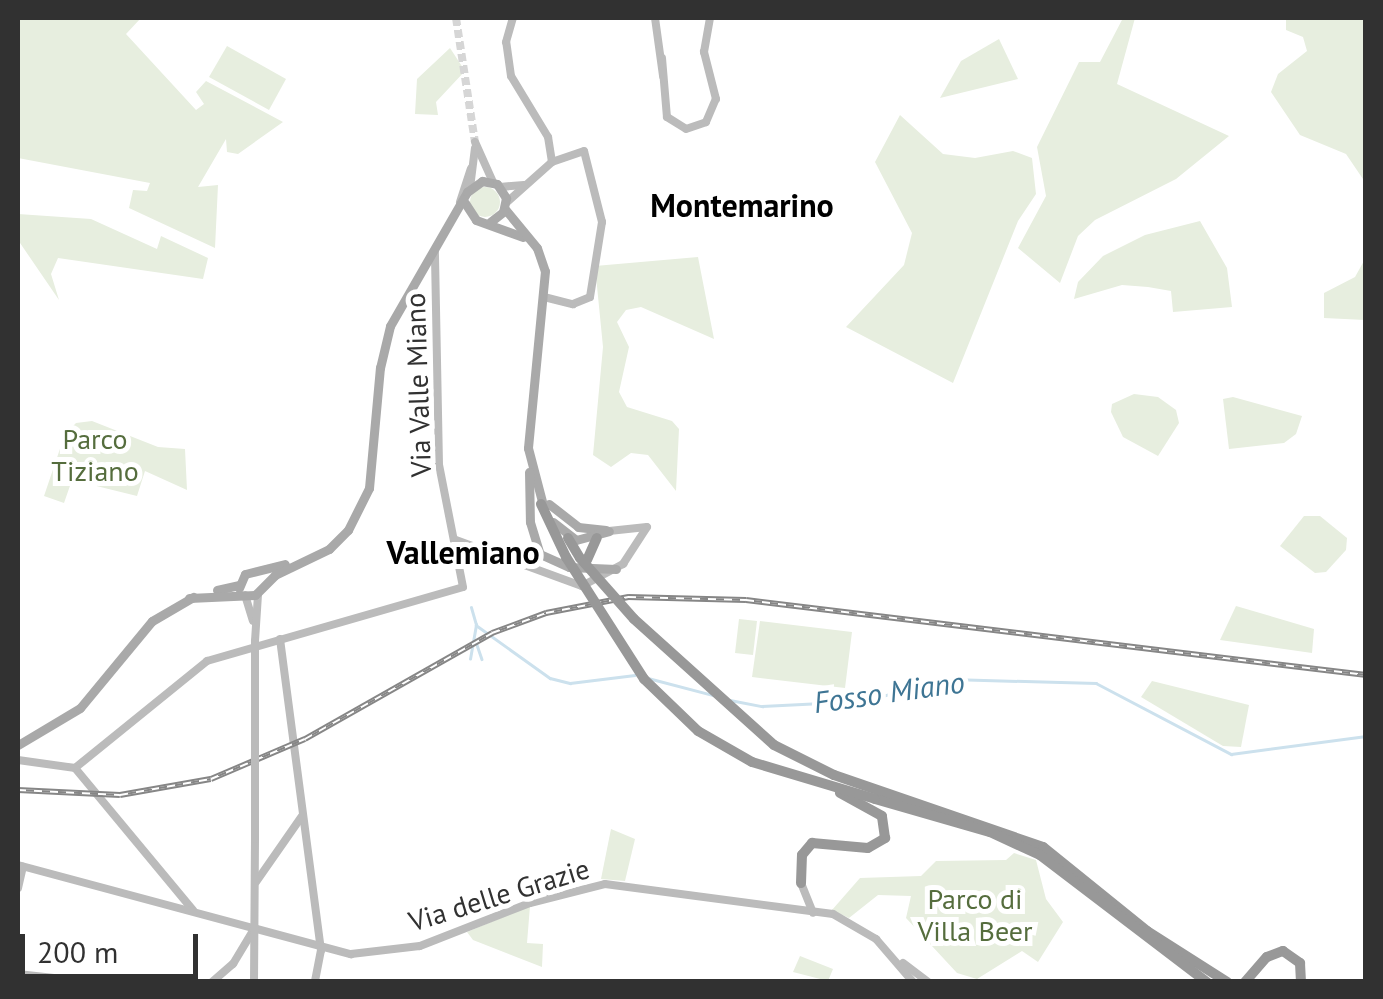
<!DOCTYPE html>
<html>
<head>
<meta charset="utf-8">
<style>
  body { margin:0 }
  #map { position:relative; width:1383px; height:999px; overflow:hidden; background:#fff; font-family:"PT Sans",sans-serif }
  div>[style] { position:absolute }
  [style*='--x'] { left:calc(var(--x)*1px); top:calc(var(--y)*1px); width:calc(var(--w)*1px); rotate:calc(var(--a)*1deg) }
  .green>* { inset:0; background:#e7eedf }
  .round { border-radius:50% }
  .stream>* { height:2.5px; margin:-1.25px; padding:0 1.25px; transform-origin:1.25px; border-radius:1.25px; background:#cce1ed }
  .secondary-tunnel>* { height:8px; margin-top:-4px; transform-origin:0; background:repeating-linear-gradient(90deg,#d6d6d6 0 8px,transparent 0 12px) }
  .secondary>* { height:8px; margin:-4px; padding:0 4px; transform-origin:4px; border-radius:4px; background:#bbb }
  .primary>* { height:9px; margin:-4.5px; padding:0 4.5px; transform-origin:4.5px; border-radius:4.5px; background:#a9a9a9 }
  .highway>* { height:10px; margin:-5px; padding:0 5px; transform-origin:5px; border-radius:5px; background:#989898 }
  .rail>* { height:6px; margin-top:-3px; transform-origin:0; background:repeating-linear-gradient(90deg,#fff 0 8px,#868686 0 16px); box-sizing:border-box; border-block:2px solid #868686 }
  .secondary-bridge>* { height:8px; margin:-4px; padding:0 4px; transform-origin:4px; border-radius:4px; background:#bbb }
  .highway-bridge>* { height:10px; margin:-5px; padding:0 5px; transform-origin:5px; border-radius:5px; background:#989898 }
  span { translate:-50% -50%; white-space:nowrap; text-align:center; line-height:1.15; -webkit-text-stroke:10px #fff; paint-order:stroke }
  .street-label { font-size:28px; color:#313131 }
  .park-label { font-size:28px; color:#556d3d }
  .water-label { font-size:30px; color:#3e7594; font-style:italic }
  .quarter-label { font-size:32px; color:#000; font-weight:700 }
  .frame { position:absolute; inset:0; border:20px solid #313131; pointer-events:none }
  .scale { position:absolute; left:20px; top:934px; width:178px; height:45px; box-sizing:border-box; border:5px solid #313131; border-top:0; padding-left:12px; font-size:30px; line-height:35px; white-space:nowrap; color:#313131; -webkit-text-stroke:8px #fff; paint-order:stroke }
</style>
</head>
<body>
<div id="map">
  <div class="green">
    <div style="clip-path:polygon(18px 18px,141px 18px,126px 34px,196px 110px,204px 104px,196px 92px,206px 81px,283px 122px,238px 154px,227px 152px,226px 139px,198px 187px,218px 185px,215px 248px,129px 208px,133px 190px,147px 191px,150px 183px,18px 158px)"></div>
    <div style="clip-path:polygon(1123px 18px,1135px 18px,1117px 84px,1229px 136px,1176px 179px,1095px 220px,1078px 236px,1060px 283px,1018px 248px,1046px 196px,1037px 147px,1079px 62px,1100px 62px)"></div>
    <div style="clip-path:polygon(1286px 18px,1365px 18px,1365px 182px,1346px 154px,1300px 135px,1271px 92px,1278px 74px,1307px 51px,1303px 37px,1286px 30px)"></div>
    <div style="clip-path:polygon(999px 39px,1018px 79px,940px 98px,961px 61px)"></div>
    <div style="clip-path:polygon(227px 46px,286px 79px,269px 110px,209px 77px)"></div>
    <div style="clip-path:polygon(450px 48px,465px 71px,436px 102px,438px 115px,415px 114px,417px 79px)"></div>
    <div style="clip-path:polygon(900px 115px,943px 154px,975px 158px,1013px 151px,1032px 158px,1036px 194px,1018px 221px,953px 383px,846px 327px,904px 265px,912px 233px,875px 162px)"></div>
    <div class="round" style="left:470px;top:187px;width:30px;height:30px"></div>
    <div style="clip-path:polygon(18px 214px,91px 219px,157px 249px,161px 236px,208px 258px,203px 279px,58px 258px,51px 274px,59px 300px,18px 240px)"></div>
    <div style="clip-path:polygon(1200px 221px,1227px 268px,1232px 307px,1173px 312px,1171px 291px,1148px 287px,1122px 285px,1074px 299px,1078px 282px,1103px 256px,1145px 235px)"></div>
    <div style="clip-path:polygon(698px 257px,714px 339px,641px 307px,626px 310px,617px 322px,629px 347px,619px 392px,627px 407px,672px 421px,679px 429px,676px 491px,648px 455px,631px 453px,611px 467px,593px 455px,603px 347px,595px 266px)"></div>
    <div style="clip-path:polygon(1365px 259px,1365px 320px,1324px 318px,1324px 293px,1355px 277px)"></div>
    <div style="clip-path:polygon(1134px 394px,1158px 397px,1176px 410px,1179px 423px,1158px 456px,1123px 437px,1111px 412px,1112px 404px)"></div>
    <div style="clip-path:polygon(1233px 397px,1302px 416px,1296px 434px,1284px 443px,1229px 449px,1223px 399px)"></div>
    <div style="clip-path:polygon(92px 421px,158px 447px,185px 449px,187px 490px,145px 471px,137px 496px,72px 480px,64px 503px,44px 496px,65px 434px,76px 423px)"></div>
    <div style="clip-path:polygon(1304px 516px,1320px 516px,1347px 538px,1346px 550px,1326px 572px,1315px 573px,1280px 546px)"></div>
    <div style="clip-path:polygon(1236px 606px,1314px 629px,1312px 653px,1220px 640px)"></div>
    <div style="clip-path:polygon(739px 619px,757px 621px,753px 655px,735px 653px)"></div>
    <div style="clip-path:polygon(760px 621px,852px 632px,845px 688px,752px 677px)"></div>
    <div style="clip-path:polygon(1152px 681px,1249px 705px,1241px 747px,1223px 746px,1141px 697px)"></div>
    <div style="clip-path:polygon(611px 829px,635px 839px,625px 881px,601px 879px)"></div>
    <div style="clip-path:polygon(1014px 853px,1036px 860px,1046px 899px,1063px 922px,1038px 962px,1022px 951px,977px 979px,957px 973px,906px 918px,911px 896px,878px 895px,849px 918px,832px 910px,860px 878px,921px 876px,936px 861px,1006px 860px)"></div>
    <div style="clip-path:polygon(530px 906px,527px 943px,543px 944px,542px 967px,473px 940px,467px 932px)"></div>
    <div style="clip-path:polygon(800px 956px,833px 969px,828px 981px,793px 972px)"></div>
  </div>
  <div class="stream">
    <div style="--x:476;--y:625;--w:91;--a:35.6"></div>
    <div style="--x:550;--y:678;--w:21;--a:14"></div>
    <div style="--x:570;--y:683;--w:65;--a:-7"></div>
    <div style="--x:476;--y:642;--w:18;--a:71"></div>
    <div style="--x:470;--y:659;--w:35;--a:-80"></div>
    <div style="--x:476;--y:625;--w:18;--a:-106"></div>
    <div style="--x:648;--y:678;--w:67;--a:14.7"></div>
    <div style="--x:730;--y:700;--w:33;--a:11"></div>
    <div style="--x:762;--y:706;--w:100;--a:-2.9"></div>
    <div style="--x:862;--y:701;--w:91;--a:-14"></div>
    <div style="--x:950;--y:679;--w:146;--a:1.6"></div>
    <div style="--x:1096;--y:683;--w:153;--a:27.7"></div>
    <div style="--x:1231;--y:754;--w:136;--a:-7.6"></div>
  </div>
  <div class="secondary-tunnel">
    <div style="--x:456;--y:18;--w:125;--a:81.3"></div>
  </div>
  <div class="secondary">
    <div style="--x:655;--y:18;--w:59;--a:82.1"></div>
    <div style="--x:662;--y:58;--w:59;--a:85.2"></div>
    <div style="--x:667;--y:117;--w:22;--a:32"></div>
    <div style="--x:686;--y:129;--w:21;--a:-19"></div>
    <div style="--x:706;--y:122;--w:25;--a:-67"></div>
    <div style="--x:716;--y:99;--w:49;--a:-104.3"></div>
    <div style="--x:704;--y:52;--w:35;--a:-80"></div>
    <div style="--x:475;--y:142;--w:44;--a:65.8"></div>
    <div style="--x:500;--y:187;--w:24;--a:-5"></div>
    <div style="--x:470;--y:188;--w:40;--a:-82.9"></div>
    <div style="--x:460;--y:202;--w:35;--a:-72"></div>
    <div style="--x:506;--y:203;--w:62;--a:-41.7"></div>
    <div style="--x:552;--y:162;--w:25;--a:-99"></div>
    <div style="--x:548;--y:137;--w:71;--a:-121.2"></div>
    <div style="--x:511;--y:76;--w:34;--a:-98"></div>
    <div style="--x:506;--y:42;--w:25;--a:-74"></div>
    <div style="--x:544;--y:297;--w:30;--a:14"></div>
    <div style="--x:573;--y:304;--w:18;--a:-22"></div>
    <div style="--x:590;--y:297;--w:76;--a:-80.9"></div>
    <div style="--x:602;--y:222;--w:73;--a:-104.2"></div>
    <div style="--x:584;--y:151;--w:34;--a:161"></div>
    <div style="--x:609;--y:531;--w:38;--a:-6"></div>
    <div style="--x:456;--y:540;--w:134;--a:20.1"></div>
    <div style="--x:582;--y:586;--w:47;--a:-28.2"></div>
    <div style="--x:623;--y:564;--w:44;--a:-57"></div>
    <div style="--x:245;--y:595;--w:27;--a:73"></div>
    <div style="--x:280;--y:639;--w:314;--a:82.5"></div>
    <div style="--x:321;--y:950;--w:33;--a:101"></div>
    <div style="--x:255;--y:641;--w:47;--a:-86.3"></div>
    <div style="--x:18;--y:760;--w:58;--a:8"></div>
    <div style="--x:75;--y:768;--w:170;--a:-39"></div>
    <div style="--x:207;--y:661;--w:266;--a:-16.1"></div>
    <div style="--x:463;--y:587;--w:124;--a:-101.1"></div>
    <div style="--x:439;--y:465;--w:213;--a:-91.1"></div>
    <div style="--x:75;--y:768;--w:185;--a:50.3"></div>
    <div style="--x:18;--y:865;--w:345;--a:15"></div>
    <div style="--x:351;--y:954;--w:69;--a:-6.6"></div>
    <div style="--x:420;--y:946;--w:118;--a:-21.4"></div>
    <div style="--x:530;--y:903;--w:77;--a:-14.2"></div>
    <div style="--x:605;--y:884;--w:230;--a:7.5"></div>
    <div style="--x:833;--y:914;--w:50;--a:30.2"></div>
    <div style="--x:876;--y:939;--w:57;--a:49.3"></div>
    <div style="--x:256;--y:882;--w:80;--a:-55.1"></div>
    <div style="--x:801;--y:883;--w:32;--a:68"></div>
    <div style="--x:18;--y:888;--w:22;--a:-77"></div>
    <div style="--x:903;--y:963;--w:31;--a:37"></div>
    <div style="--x:18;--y:974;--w:72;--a:6.3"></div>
    <div style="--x:212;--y:982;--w:28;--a:-41"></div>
    <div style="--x:233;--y:964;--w:39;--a:-59"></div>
    <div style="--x:254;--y:982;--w:143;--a:-89.6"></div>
  </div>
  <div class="primary">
    <div style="--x:465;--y:203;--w:20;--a:57"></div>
    <div style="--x:476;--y:220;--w:50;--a:19.9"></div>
    <div style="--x:505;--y:209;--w:50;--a:50.6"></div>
    <div style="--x:537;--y:248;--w:24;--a:71"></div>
    <div style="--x:545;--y:271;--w:178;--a:95.5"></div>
    <div style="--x:528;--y:448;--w:63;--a:75.3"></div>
    <div style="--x:529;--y:472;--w:50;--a:88.9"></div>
    <div style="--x:530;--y:522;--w:34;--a:73"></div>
    <div style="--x:540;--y:554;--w:32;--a:24"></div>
    <div style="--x:569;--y:567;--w:47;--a:2.4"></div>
    <div style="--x:549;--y:504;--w:37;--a:38"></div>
    <div style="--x:578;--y:527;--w:28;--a:6"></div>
    <div style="--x:553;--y:522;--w:29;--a:38"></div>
    <div style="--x:576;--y:540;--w:34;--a:-15"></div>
    <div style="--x:239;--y:588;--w:15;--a:-67"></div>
    <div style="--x:245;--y:574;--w:41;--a:-14"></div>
    <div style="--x:217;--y:590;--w:23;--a:-13"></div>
    <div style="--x:189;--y:598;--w:66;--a:-2.6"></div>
    <div style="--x:255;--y:595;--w:28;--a:-45"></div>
    <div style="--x:275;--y:575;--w:60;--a:-25.7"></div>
    <div style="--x:329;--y:549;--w:27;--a:-45"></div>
    <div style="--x:348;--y:530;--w:47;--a:-63.4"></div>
    <div style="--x:369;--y:488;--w:121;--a:-84.8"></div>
    <div style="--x:380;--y:368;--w:43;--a:-76.6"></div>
    <div style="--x:390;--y:326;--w:155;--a:-60.1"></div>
    <div style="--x:467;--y:192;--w:19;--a:-36"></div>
    <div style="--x:482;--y:181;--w:15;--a:11"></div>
    <div style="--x:497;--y:184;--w:17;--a:57"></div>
    <div style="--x:506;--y:198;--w:14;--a:102"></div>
    <div style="--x:503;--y:212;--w:16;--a:142"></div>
    <div style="--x:18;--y:745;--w:72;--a:-30.8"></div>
    <div style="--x:80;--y:708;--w:113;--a:-50.4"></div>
    <div style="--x:152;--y:621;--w:48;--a:-30.3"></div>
  </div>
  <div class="highway">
    <div style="--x:541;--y:504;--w:59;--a:64.7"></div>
    <div style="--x:568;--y:538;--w:23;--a:59"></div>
    <div style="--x:587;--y:560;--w:24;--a:-66"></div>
    <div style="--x:634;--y:619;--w:188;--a:42"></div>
    <div style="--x:774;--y:745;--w:67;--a:26.6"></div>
    <div style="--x:834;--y:775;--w:221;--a:19"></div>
    <div style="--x:1043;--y:847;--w:134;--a:38.9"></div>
    <div style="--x:1147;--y:931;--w:95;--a:32.5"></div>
    <div style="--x:875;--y:799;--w:120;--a:16"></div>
    <div style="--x:990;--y:832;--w:55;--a:24.7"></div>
    <div style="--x:1040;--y:855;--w:210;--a:37.3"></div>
    <div style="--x:801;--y:883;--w:28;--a:-88"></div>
    <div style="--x:802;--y:855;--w:16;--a:-50"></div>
    <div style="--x:812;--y:843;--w:56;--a:5.1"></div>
    <div style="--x:868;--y:848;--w:20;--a:-30"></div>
    <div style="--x:885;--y:838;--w:22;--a:-98"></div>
    <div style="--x:882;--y:816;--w:48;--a:-151.3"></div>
    <div style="--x:1245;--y:982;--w:33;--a:-49"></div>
    <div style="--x:1267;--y:957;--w:17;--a:-21"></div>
    <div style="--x:1283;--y:951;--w:21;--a:35"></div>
    <div style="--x:1300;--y:963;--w:19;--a:87"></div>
  </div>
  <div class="rail">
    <div style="--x:18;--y:790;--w:102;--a:2.8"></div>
    <div style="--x:120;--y:795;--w:92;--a:-10"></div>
    <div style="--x:211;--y:779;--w:102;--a:-23.1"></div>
    <div style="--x:305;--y:739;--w:215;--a:-29.5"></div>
    <div style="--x:492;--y:633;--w:58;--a:-20.3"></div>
    <div style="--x:546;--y:613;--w:84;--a:-11"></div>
    <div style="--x:628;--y:597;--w:118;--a:1.5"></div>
    <div style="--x:746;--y:600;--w:625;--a:6.9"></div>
  </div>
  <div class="secondary-bridge">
    <div style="--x:255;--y:641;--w:198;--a:90"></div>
  </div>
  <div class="highway-bridge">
    <div style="--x:566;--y:557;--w:145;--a:57.4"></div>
    <div style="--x:644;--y:679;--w:75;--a:43.9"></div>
    <div style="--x:698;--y:731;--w:62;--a:29.9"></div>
    <div style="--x:752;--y:762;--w:128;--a:16.7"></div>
    <div style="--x:580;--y:558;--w:81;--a:48.5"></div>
  </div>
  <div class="street-label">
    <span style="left:418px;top:385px;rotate:-92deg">Via Valle Miano</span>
    <span style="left:499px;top:895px;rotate:-17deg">Via delle Grazie</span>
  </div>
  <div class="park-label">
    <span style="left:95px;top:455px">Parco<br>Tiziano</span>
    <span style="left:975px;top:915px">Parco di<br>Villa Beer</span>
  </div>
  <div class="water-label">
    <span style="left:889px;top:692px;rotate:-8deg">Fosso Miano</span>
  </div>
  <div class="quarter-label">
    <span style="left:742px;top:205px">Montemarino</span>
    <span style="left:463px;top:552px">Vallemiano</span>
  </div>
  <div class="frame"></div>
  <div class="scale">200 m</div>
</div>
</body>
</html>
